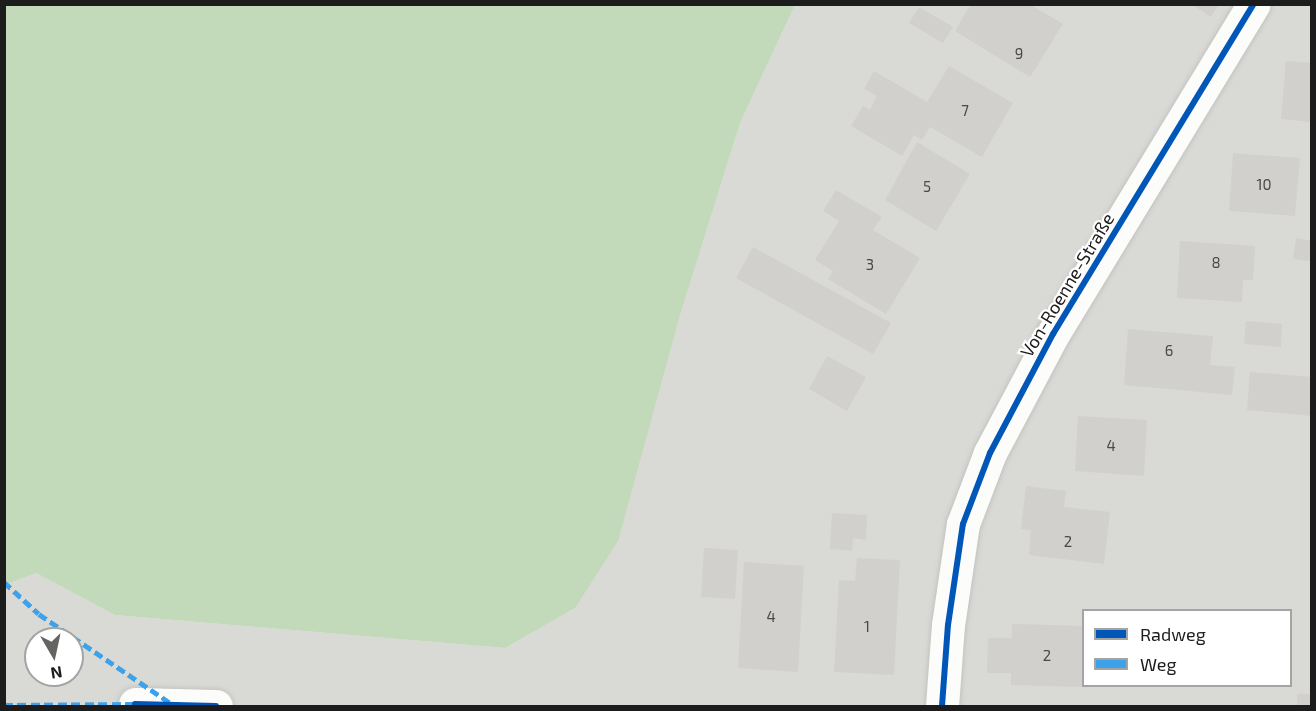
<!DOCTYPE html>
<html>
<head>
<meta charset="utf-8">
<style>
  body { margin:0 }
  #map { position:relative; width:1316px; height:711px; overflow:hidden; background:#eaeae5; font-family:"Exo 2",sans-serif }
  div>[style] { position:absolute }
  [style*='--x'] { left:calc(var(--x)*1px); top:calc(var(--y)*1px); width:calc(var(--w)*1px); rotate:calc(var(--a)*1deg) }
  .residential>* { inset:0; background:#d9d9d6 }
  .forest>* { inset:0; background:#c2daba }
  .building>* { inset:0; background:#d1d0cc }
  .roads { filter:drop-shadow(0 0 2px #c3c3c1) drop-shadow(0 0 2px #c3c3c1) }
  .street>* { height:33px; margin:-16.5px; padding:0 16.5px; transform-origin:16.5px; border-radius:16.5px; background:#fcfcfb }
  .quiet>* { height:4.5px; margin-top:-2.25px; transform-origin:0; background:repeating-linear-gradient(90deg,#3da2ea 0 9px,transparent 0 13.5px) }
  .cycleway>* { height:6px; margin:-3px; padding:0 3px; transform-origin:3px; border-radius:3px; background:#0057b8 }
  span { translate:-50% -50%; white-space:nowrap; text-align:center; line-height:1.15; -webkit-text-stroke:4.5px #fff; paint-order:stroke }
  .number-label { font-size:15px; color:#494948 }
  .number-label span { -webkit-text-stroke-width:0 }
  .street-label { font-size:18px; color:#1c1c1c }
  .frame { position:absolute; inset:0; border:6px solid #1c1c1c; pointer-events:none }
  .legend { position:absolute; left:1082px; top:609px; width:210px; height:78px; box-sizing:border-box; background:#fff; border:2px solid #a4a4a4; margin:0; padding:8px 10px; list-style:none; font-size:18px; color:#1c1c1c }
  .legend li { display:flex; align-items:center; gap:12px; height:30px }
  .legend b { width:30px; border:2px solid #a4a4a4 }
  .north { position:absolute; left:24px; top:627px; width:60px; height:60px; box-sizing:border-box; background:#fff; border:2px solid #a4a4a4; border-radius:50%; rotate:171deg; font-size:16px; font-weight:700; line-height:24px; text-align:center; color:#1c1c1c }
  .north::after { content:''; display:block; margin:auto; width:21px; height:27px; background:#646462; clip-path:polygon(50% 0,100% 100%,50% 72%,0 100%) }
</style>
</head>
<body>
<div id="map">
  <div class="residential">
    <div style="clip-path:polygon(evenodd,795px 5px,1311px 5px,1311px 706px,5px 706px,5px 585px,36px 573px,115px 615px,505px 648px,575px 608px,678px 322px,740px 123px,795px 5px,1084px 610px,1290px 610px,1290px 686px,1084px 686px,1084px 610px,795px 5px,36px 639px,72px 639px,72px 675px,36px 675px,36px 639px)"></div>
  </div>
  <div class="forest">
    <div style="clip-path:polygon(5px 4px,795px 5px,740px 123px,678px 322px,618px 541px,575px 608px,505px 648px,115px 615px,36px 573px,5px 585px)"></div>
  </div>
  <div class="building">
    <div style="clip-path:polygon(971px 4px,1031px 5px,1063px 24px,1030px 77px,955px 31px)"></div>
    <div style="clip-path:polygon(1191px 4px,1219px 4px,1211px 17px)"></div>
    <div style="clip-path:polygon(919px 7px,953px 27px,943px 43px,909px 23px)"></div>
    <div style="clip-path:polygon(1286px 61px,1312px 63px,1312px 122px,1281px 119px)"></div>
    <div style="clip-path:polygon(949px 66px,1013px 103px,982px 157px,930px 127px,922px 140px,914px 135px,902px 156px,851px 126px,863px 106px,870px 110px,877px 96px,864px 89px,874px 71px,927px 102px)"></div>
    <div style="clip-path:polygon(917px 142px,970px 174px,936px 231px,885px 200px)"></div>
    <div style="clip-path:polygon(1233px 153px,1300px 158px,1295px 216px,1229px 211px)"></div>
    <div style="clip-path:polygon(836px 190px,882px 217px,873px 230px,920px 258px,886px 314px,828px 279px,833px 271px,815px 260px,839px 221px,823px 211px)"></div>
    <div style="clip-path:polygon(1296px 238px,1312px 241px,1310px 261px,1293px 259px)"></div>
    <div style="clip-path:polygon(1180px 241px,1255px 246px,1253px 280px,1243px 280px,1242px 302px,1177px 298px)"></div>
    <div style="clip-path:polygon(753px 247px,891px 323px,873px 354px,736px 278px)"></div>
    <div style="clip-path:polygon(1246px 321px,1282px 324px,1281px 347px,1244px 344px)"></div>
    <div style="clip-path:polygon(1128px 329px,1213px 336px,1210px 365px,1235px 367px,1232px 395px,1124px 385px)"></div>
    <div style="clip-path:polygon(827px 356px,866px 377px,847px 411px,809px 389px)"></div>
    <div style="clip-path:polygon(1250px 372px,1312px 377px,1312px 416px,1247px 410px)"></div>
    <div style="clip-path:polygon(1078px 416px,1147px 420px,1144px 476px,1075px 471px)"></div>
    <div style="clip-path:polygon(1026px 486px,1066px 491px,1064px 507px,1110px 512px,1104px 564px,1029px 555px,1031px 530px,1021px 529px)"></div>
    <div style="clip-path:polygon(832px 513px,867px 515px,866px 540px,853px 538px,852px 551px,830px 549px)"></div>
    <div style="clip-path:polygon(704px 548px,738px 550px,735px 599px,701px 597px)"></div>
    <div style="clip-path:polygon(857px 558px,900px 560px,894px 675px,834px 672px,839px 580px,855px 581px)"></div>
    <div style="clip-path:polygon(744px 562px,804px 566px,798px 672px,738px 668px)"></div>
    <div style="clip-path:polygon(1012px 624px,1084px 626px,1084px 687px,1011px 685px,1011px 673px,987px 673px,988px 638px,1012px 638px)"></div>
    <div style="clip-path:polygon(1297px 694px,1312px 694px,1312px 706px,1297px 706px)"></div>
  </div>
  <div class="roads">
    <div class="street">
      <div style="--x:135;--y:704;--w:81;--a:1.4"></div>
      <div style="--x:942;--y:706;--w:81;--a:-85.8"></div>
      <div style="--x:948;--y:625;--w:102;--a:-81.6"></div>
      <div style="--x:963;--y:524;--w:76;--a:-69.2"></div>
      <div style="--x:990;--y:453;--w:135;--a:-62.1"></div>
      <div style="--x:1053;--y:334;--w:386;--a:-58.7"></div>
    </div>
  </div>
  <div class="quiet">
    <div style="--x:4;--y:582;--w:47;--a:42.4"></div>
    <div style="--x:39;--y:614;--w:161;--a:34.1"></div>
    <div style="--x:4;--y:705;--w:131;--a:-0.4"></div>
  </div>
  <div class="cycleway">
    <div style="--x:135;--y:704;--w:81;--a:1.4"></div>
    <div style="--x:942;--y:706;--w:81;--a:-85.8"></div>
    <div style="--x:948;--y:625;--w:102;--a:-81.6"></div>
    <div style="--x:963;--y:524;--w:76;--a:-69.2"></div>
    <div style="--x:990;--y:453;--w:135;--a:-62.1"></div>
    <div style="--x:1053;--y:334;--w:386;--a:-58.7"></div>
  </div>
  <div class="number-label">
    <span style="left:1019px;top:54px">9</span>
    <span style="left:965px;top:111px">7</span>
    <span style="left:1264px;top:185px">10</span>
    <span style="left:927px;top:187px">5</span>
    <span style="left:1216px;top:263px">8</span>
    <span style="left:870px;top:265px">3</span>
    <span style="left:1169px;top:351px">6</span>
    <span style="left:1111px;top:446px">4</span>
    <span style="left:1068px;top:542px">2</span>
    <span style="left:771px;top:617px">4</span>
    <span style="left:867px;top:627px">1</span>
    <span style="left:1047px;top:656px">2</span>
  </div>
  <div class="street-label">
    <span style="left:1067px;top:285px;rotate:-59deg">Von-Roenne-Straße</span>
  </div>
  <div class="frame"></div>
  <ul class="legend">
  <li><b style="height:8px;background:#0057b8"></b>Radweg</li>
  <li><b style="height:8px;background:#3da2ea"></b>Weg</li>
  </ul>
  <div class="north">N</div>
</div>
</body>
</html>
